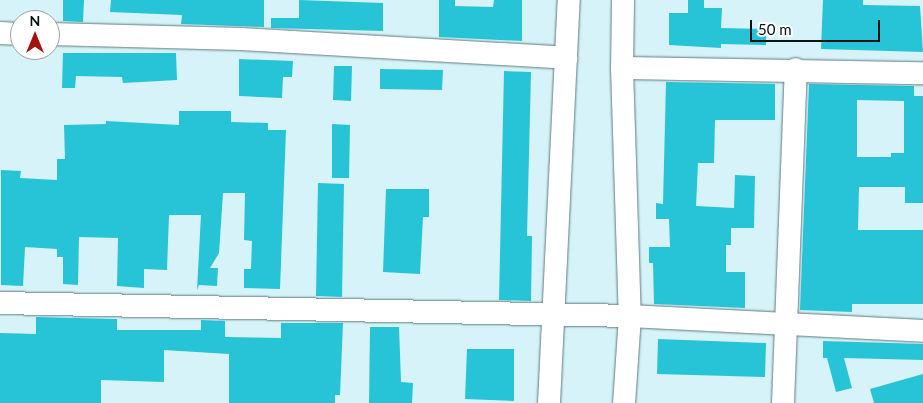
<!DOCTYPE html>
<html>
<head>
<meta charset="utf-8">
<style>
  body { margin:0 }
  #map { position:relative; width:923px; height:403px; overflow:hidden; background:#d5f3f8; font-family:Lato,sans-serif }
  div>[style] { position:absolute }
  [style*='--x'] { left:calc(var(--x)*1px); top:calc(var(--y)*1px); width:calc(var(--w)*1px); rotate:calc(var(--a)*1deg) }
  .building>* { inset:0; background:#27c3d7 }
  .roads { filter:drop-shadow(0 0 1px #607b7f) drop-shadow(0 0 1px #607b7f) }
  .minor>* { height:22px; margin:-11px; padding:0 11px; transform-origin:11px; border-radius:11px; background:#fff }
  span { translate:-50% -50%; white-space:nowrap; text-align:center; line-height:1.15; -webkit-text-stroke:4px #fff; paint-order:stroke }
  .north { position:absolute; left:10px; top:10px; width:50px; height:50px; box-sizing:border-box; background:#fff; border:1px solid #9ca0a1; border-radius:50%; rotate:0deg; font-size:14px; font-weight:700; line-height:20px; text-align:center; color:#071113 }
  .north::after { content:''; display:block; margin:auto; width:18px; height:22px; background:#a6110f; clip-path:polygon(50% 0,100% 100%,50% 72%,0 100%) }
  .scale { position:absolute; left:750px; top:20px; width:130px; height:22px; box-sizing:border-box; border:2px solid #071113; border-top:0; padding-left:6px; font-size:15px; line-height:18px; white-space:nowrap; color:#071113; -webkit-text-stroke:4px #fff; paint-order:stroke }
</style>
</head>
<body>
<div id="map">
  <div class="building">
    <div style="clip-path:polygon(63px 0,84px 0,83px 22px,63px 21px)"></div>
    <div style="clip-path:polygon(111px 0,264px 0,264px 27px,181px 24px,182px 15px,110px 12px)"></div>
    <div style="clip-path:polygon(299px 0,383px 3px,383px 31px,271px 28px,271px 18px,299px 18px)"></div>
    <div style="clip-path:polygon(439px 0,455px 0,455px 6px,493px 7px,494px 0,522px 0,522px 41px,439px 37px)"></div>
    <div style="clip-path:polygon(688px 0,704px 0,704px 8px,722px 8px,721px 28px,766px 29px,766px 45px,721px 44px,721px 48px,669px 45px,669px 13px,688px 13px)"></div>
    <div style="clip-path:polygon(823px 0,863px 0,863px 5px,920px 6px,923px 52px,821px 49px)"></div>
    <div style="clip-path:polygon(63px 53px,176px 53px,177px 80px,123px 83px,122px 77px,76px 76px,75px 88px,62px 88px)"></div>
    <div style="clip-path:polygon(239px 59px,293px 61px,292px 77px,283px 77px,282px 98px,239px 96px)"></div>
    <div style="clip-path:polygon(334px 66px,352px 66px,351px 101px,333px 100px)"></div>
    <div style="clip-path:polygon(380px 69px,443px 70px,442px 90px,380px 89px)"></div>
    <div style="clip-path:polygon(504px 71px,531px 72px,527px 236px,532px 236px,531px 301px,499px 300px)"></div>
    <div style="clip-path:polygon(666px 82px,775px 84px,775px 120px,715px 120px,714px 163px,698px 163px,696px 206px,734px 208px,735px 175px,755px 176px,754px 228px,731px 228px,731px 245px,726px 245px,726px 272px,745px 272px,745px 308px,654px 304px,653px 263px,649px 263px,649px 247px,670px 247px,669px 219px,656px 219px,656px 203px,663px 204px)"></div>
    <div style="clip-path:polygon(evenodd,809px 84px,914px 86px,914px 96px,923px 96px,923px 203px,905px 203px,905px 187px,859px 187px,858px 230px,923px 230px,923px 304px,852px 304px,852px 312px,800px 310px,809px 84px,857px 100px,904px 101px,904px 153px,891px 153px,891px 157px,857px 157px,857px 100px)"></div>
    <div style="clip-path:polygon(179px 111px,231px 111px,231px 122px,268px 123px,268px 130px,286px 130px,280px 289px,244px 288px,244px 269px,251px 269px,252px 241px,244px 240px,245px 193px,223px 193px,219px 253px,210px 268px,218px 268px,217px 286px,199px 285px,197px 290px,201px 215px,169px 215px,167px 270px,144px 269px,144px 288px,117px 286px,118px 238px,79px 237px,78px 285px,63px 284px,63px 257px,57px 257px,57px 249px,25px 247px,23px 286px,1px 285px,1px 170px,21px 171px,20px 178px,57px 180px,57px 159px,65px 159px,64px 125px,106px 124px,106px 121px,179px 125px)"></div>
    <div style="clip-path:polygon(332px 124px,350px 125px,349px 178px,332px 178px)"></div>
    <div style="clip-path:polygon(318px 183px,344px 184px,342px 297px,316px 296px)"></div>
    <div style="clip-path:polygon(386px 189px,429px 189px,429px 217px,423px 217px,420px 274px,383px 272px)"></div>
    <div style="clip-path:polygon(36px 317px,117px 319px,117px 330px,201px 330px,201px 320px,225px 321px,225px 337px,281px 338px,281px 323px,343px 323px,340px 395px,335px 395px,335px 403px,229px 403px,229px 354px,164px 350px,164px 382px,101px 380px,101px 403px,0 403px,0 333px,36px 334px)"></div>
    <div style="clip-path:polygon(370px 327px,399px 327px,401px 382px,413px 383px,412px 403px,369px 403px)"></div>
    <div style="clip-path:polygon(658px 339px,766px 343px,765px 377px,657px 374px)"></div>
    <div style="clip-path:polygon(823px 341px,923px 344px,923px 360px,844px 358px,852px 388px,836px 392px,827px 358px,823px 358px)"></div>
    <div style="clip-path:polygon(467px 349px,514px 349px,514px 401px,465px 399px)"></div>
    <div style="clip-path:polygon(923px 374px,923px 403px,874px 403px,870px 389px)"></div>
  </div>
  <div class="roads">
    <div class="minor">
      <div style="--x:623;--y:0;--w:68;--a:90.8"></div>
      <div style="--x:622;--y:68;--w:248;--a:88.2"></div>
      <div style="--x:630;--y:316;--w:87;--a:93.9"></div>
      <div style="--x:0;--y:33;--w:20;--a:3"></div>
      <div style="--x:50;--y:34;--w:191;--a:1.5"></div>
      <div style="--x:241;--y:39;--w:326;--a:3.3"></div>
      <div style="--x:622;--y:68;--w:301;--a:1"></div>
      <div style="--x:0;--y:303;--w:630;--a:1.18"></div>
      <div style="--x:630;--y:316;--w:293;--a:2.9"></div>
      <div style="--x:549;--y:403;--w:403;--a:-87.2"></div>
      <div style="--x:783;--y:403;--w:334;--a:-87.8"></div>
    </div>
  </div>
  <div class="north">N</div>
  <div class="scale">50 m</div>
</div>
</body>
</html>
